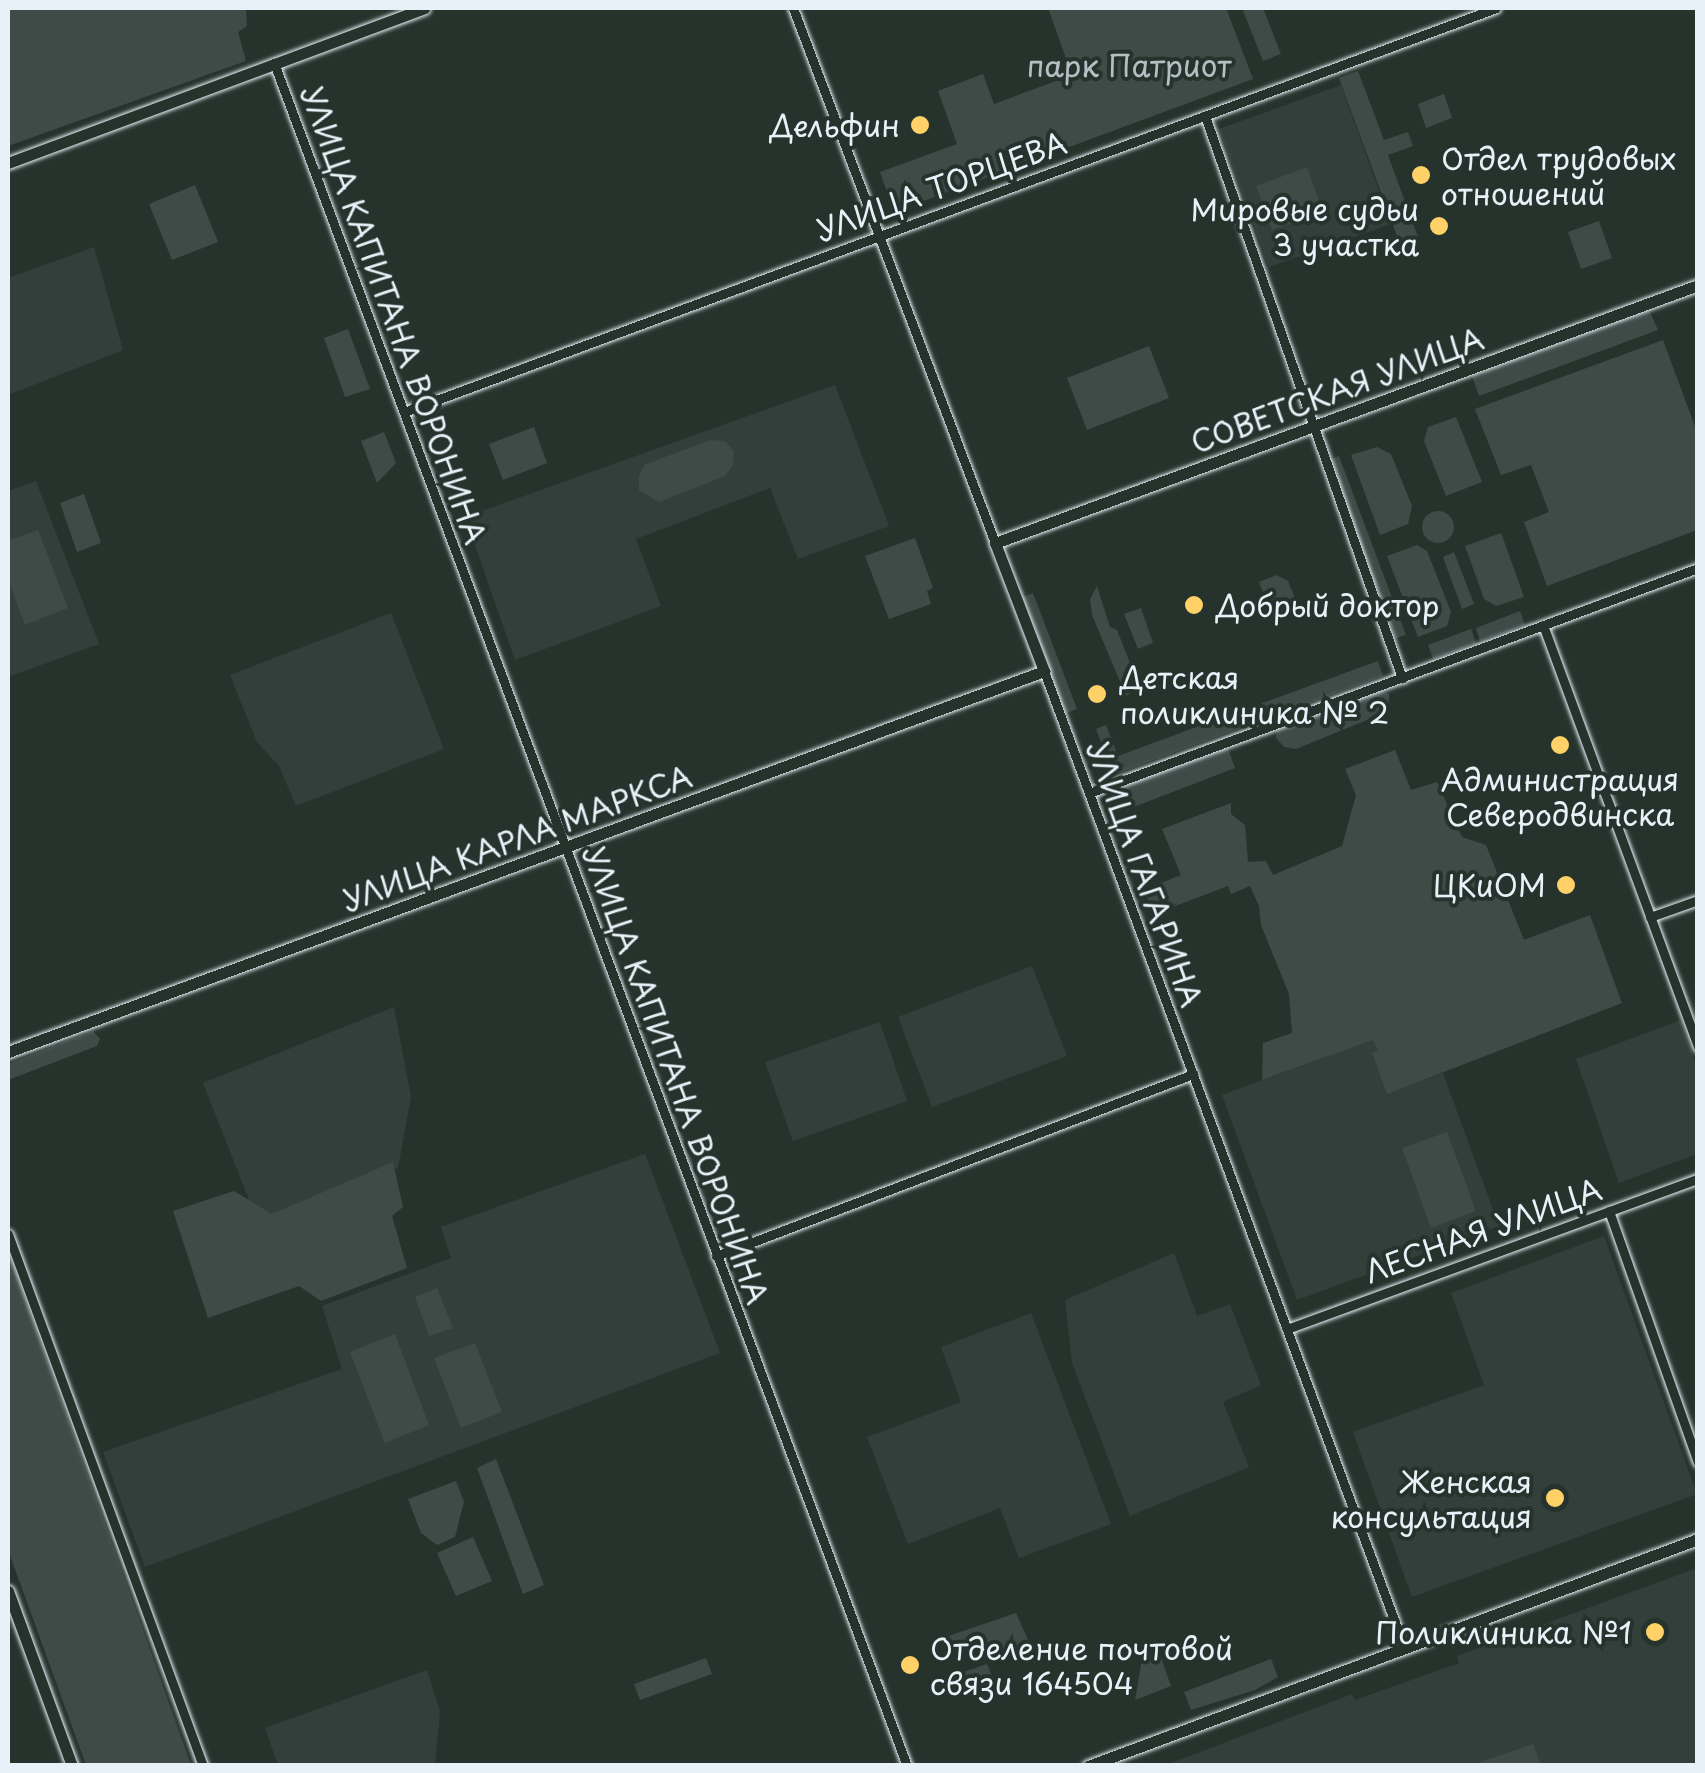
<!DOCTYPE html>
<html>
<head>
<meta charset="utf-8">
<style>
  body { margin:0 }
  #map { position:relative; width:1705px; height:1773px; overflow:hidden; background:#26332d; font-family:"Playpen Sans",sans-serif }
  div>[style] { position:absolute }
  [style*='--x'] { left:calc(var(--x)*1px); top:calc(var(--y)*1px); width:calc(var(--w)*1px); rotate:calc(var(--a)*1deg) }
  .built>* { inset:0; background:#333f3a }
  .green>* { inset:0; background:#3e4b47 }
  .round { border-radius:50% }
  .roads { filter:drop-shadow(0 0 2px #e8f1f8) drop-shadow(0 0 2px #e8f1f8) }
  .street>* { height:9px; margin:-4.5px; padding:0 4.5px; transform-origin:4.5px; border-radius:4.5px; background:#26332d }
  .secondary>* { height:11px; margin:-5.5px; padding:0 5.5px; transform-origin:5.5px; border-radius:5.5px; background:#26332d }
  .dots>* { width:28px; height:28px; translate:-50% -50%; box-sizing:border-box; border:5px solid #26332d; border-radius:50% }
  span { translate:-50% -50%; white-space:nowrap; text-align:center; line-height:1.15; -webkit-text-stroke:8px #26332d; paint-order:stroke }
  .park-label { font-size:30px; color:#b5bfc3 }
  .poi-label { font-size:30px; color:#e8f1f8 }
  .right { translate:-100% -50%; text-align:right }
  .left { translate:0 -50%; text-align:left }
  .street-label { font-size:30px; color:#e8f1f8 }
  .frame { position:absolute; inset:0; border:10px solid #e8f1f8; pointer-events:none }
</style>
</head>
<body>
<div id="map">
  <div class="built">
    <div style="clip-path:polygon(1341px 85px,1391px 224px,1269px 267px,1219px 129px)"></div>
    <div style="clip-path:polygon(94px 247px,123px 350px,8px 395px,8px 278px)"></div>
    <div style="clip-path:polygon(835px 385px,889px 526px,798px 559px,770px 488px,636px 539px,661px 606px,515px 660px,465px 517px)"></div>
    <div style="clip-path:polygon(36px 481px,99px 644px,8px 677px,8px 491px)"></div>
    <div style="clip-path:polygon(391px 613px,444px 749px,296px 806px,279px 766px,257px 742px,230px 675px)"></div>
    <div style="clip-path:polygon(1032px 966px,1067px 1056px,932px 1107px,898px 1017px)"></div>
    <div style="clip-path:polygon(394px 1007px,411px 1097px,398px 1168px,267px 1220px,251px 1205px,203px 1083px)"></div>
    <div style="clip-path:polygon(1681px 1020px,1697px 1068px,1697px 1154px,1619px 1183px,1576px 1059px)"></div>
    <div style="clip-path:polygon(880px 1022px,907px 1101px,793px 1141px,765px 1062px)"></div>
    <div style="clip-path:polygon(1374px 1039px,1378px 1051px,1373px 1053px,1387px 1093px,1443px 1073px,1499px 1226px,1297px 1300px,1222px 1095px)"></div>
    <div style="clip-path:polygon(645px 1154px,720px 1353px,145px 1567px,103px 1452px,342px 1369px,322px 1306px,451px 1258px,441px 1227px)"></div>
    <div style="clip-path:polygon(1604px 1236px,1697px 1494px,1412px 1597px,1353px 1432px,1484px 1385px,1451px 1293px)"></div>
    <div style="clip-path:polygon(1174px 1253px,1197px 1316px,1230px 1304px,1261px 1385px,1223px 1402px,1249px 1467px,1130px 1516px,1072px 1363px,1065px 1300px)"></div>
    <div style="clip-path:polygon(1031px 1313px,1111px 1524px,1019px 1558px,1000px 1508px,908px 1544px,867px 1437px,961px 1402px,941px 1347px)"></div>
    <div style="clip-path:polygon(1697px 1568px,1697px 1765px,1166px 1765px,1352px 1694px,1355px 1700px,1459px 1663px,1457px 1656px)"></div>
    <div style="clip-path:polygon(427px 1670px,440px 1711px,435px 1765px,278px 1765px,265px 1728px)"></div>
  </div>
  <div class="green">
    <div style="clip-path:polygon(8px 8px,246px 8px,247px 26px,238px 32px,246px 61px,8px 146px)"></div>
    <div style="clip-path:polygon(1048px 8px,1226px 8px,1253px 79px,894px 212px,880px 172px,957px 144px,938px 91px,983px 74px,994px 104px,1072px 75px)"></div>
    <div style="clip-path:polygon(1242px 8px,1263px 8px,1281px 54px,1263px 61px)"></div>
    <div style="clip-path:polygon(1358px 71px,1384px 140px,1408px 132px,1413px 146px,1388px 155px,1419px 240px,1401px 247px,1339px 78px)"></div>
    <div style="clip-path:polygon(1444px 94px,1452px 118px,1426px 128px,1418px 104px)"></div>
    <div style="clip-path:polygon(1307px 167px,1323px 212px,1272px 230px,1256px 186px)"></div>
    <div style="clip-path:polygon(195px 185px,218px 242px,172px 260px,149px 204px)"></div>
    <div style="clip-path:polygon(1599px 221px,1612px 258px,1581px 269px,1568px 232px)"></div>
    <div style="clip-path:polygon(1649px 310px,1658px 330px,1479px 396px,1472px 376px)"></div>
    <div style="clip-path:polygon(348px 329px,370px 389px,345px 397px,324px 338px)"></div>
    <div style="clip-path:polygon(1663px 340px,1697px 432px,1697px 530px,1547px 586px,1524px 522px,1549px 512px,1531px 465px,1501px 475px,1475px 409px)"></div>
    <div style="clip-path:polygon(1149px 346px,1169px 398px,1087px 430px,1067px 378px)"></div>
    <div style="clip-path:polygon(1456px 417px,1482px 482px,1446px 496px,1424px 441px,1428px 427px)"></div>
    <div style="clip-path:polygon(534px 427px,547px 463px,503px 480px,489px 444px)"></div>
    <div style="clip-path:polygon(384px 432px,396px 463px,377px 483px,361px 441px)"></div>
    <div style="clip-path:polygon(710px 440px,725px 441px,734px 451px,733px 465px,725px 476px,659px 502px,639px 490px,639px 476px,644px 465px)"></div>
    <div style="clip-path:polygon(1377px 447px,1391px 454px,1412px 506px,1408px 524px,1380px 535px,1351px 455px)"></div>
    <div style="clip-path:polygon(1339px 456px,1406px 635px,1396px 638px,1328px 460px)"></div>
    <div style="clip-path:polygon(84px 494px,101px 543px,77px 552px,60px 503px)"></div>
    <div class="round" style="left:1422px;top:511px;width:32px;height:32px"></div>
    <div style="clip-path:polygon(38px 530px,68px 608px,25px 625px,8px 579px,8px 541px)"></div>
    <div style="clip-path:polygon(1501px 533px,1524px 597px,1496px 606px,1484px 599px,1465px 546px)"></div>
    <div style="clip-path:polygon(915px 538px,933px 588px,927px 591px,931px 604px,889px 619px,865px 556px)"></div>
    <div style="clip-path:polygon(1417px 545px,1427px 551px,1451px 612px,1447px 626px,1418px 637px,1387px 556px)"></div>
    <div style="clip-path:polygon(1454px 552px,1474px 604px,1462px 609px,1443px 557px)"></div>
    <div style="clip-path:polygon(1277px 575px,1288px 581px,1295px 598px,1289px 613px,1282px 616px,1272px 615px,1259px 582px)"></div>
    <div style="clip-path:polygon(1097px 586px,1110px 627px,1117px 630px,1130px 663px,1136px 689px,1126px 696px,1092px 615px,1090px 599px)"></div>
    <div style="clip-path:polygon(1033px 593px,1077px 709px,1064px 714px,1023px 597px)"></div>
    <div style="clip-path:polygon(1141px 608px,1153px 643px,1138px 649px,1124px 614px)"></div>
    <div style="clip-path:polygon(1520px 611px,1525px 625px,1480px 641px,1476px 628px)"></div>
    <div style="clip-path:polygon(1471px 629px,1476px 643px,1433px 659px,1428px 645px)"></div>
    <div style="clip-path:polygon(1378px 661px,1383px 676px,1255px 723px,1249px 708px)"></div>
    <div style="clip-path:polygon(1379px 690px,1389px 694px,1389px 711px,1296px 749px,1284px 747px,1276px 738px,1277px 727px)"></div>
    <div style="clip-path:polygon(1237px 712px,1243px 727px,1113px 775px,1096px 729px,1106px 725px,1118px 756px)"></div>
    <div style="clip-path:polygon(1227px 746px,1235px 768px,1126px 810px,1117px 788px)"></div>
    <div style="clip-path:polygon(1395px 750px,1411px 790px,1437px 782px,1462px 837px,1486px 845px,1524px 940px,1590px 915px,1622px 1003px,1387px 1094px,1372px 1053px,1378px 1051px,1373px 1040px,1262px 1080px,1263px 1043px,1292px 1033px,1289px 994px,1261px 925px,1259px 906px,1250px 886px,1231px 894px,1228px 886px,1154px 914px,1144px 890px,1181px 875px,1162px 829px,1231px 803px,1231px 814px,1245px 825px,1248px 862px,1266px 861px,1273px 875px,1342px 846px,1356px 795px,1345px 769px)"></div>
    <div style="clip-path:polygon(93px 1031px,100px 1039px,97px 1046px,8px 1080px,8px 1064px)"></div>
    <div style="clip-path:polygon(1447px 1132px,1476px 1211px,1431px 1228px,1402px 1148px)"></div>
    <div style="clip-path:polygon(393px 1162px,403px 1207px,392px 1216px,407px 1268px,321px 1301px,299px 1286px,208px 1318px,173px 1211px,234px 1191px,272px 1214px)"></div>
    <div style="clip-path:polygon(8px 1251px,191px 1765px,86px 1765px,8px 1550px)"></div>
    <div style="clip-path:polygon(437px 1288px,453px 1328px,429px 1336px,415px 1297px)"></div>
    <div style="clip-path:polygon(395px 1334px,429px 1425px,385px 1443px,350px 1352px)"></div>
    <div style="clip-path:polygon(475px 1343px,502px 1412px,461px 1428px,434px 1358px)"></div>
    <div style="clip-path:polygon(496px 1459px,544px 1585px,523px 1594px,477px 1468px)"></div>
    <div style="clip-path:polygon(456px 1481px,464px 1502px,455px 1537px,437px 1545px,421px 1533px,408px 1499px)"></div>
    <div style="clip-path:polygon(473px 1537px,492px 1581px,456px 1596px,437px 1553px)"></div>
    <div style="clip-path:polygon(1016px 1613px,1039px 1664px,937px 1640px)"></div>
    <div style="clip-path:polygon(1159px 1652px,1171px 1686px,1135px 1700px,1142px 1659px)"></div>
    <div style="clip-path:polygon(706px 1658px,712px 1674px,640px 1700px,634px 1684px)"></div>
    <div style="clip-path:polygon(1271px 1659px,1278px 1677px,1255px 1690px,1191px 1710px,1184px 1692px)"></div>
    <div style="clip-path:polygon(987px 1664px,995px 1683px,954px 1698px,946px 1678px)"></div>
    <div style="clip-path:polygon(1533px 1744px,1541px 1765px,1472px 1765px)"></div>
  </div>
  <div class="roads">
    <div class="street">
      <div style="--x:793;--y:8;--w:572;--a:69.31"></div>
      <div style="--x:274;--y:63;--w:1817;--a:69.61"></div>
      <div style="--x:1205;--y:116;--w:596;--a:70.68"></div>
      <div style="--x:404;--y:412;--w:1164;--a:-20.3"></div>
      <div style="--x:1543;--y:625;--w:450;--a:69.8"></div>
      <div style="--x:1044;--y:671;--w:1040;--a:69.75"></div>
      <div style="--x:1089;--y:793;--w:649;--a:-20.28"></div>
      <div style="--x:1650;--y:917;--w:51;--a:-19.5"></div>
      <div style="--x:1609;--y:1211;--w:266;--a:70.5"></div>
      <div style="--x:8;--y:1234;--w:567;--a:69.87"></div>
      <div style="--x:716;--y:1256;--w:511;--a:-20.88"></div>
      <div style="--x:1287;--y:1329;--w:438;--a:-20.1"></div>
    </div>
    <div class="secondary">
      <div style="--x:8;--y:163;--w:444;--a:-20.4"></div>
      <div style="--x:8;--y:1052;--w:1104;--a:-20.19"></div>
      <div style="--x:1044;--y:671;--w:137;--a:-110.9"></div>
      <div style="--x:995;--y:543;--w:749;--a:-20.15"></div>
      <div style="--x:8;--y:1591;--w:186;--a:69.9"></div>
      <div style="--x:1088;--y:1766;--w:651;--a:-20.41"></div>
    </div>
  </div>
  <div class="dots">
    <div style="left:920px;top:125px;background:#ffd166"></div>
    <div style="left:1421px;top:175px;background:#ffd166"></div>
    <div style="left:1439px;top:226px;background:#ffd166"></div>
    <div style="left:1194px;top:605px;background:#ffd166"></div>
    <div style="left:1097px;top:694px;background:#ffd166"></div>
    <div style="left:1560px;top:745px;background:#ffd166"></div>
    <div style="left:1566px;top:885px;background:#ffd166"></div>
    <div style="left:1555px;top:1498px;background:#ffd166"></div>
    <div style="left:1655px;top:1632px;background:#ffd166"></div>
    <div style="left:910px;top:1665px;background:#ffd166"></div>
  </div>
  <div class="park-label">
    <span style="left:1129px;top:65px">парк Патриот</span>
  </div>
  <div class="poi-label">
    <span class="right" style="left:900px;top:125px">Дельфин</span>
    <span class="left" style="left:1441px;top:175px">Отдел трудовых<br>отношений</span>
    <span class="right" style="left:1419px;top:226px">Мировые судьи<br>3 участка</span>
    <span class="left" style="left:1216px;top:605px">Добрый доктор</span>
    <span class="left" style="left:1120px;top:694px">Детская<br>поликлиника № 2</span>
    <span style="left:1560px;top:796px">Администрация<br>Северодвинска</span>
    <span class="right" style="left:1546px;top:885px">ЦКиОМ</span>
    <span class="right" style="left:1532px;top:1498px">Женская<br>консультация</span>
    <span class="right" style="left:1632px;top:1632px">Поликлиника №1</span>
    <span class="left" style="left:930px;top:1665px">Отделение почтовой<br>связи 164504</span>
  </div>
  <div class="street-label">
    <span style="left:941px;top:186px;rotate:-20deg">УЛИЦА ТОРЦЕВА</span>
    <span style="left:394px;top:315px;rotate:70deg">УЛИЦА КАПИТАНА ВОРОНИНА</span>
    <span style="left:1337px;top:390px;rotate:-20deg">СОВЕТСКАЯ УЛИЦА</span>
    <span style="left:517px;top:838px;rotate:-20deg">УЛИЦА КАРЛА МАРКСА</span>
    <span style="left:1145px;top:874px;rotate:70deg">УЛИЦА ГАГАРИНА</span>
    <span style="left:676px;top:1075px;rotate:70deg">УЛИЦА КАПИТАНА ВОРОНИНА</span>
    <span style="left:1483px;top:1230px;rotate:-20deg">ЛЕСНАЯ УЛИЦА</span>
  </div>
  <div class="frame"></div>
</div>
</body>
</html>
